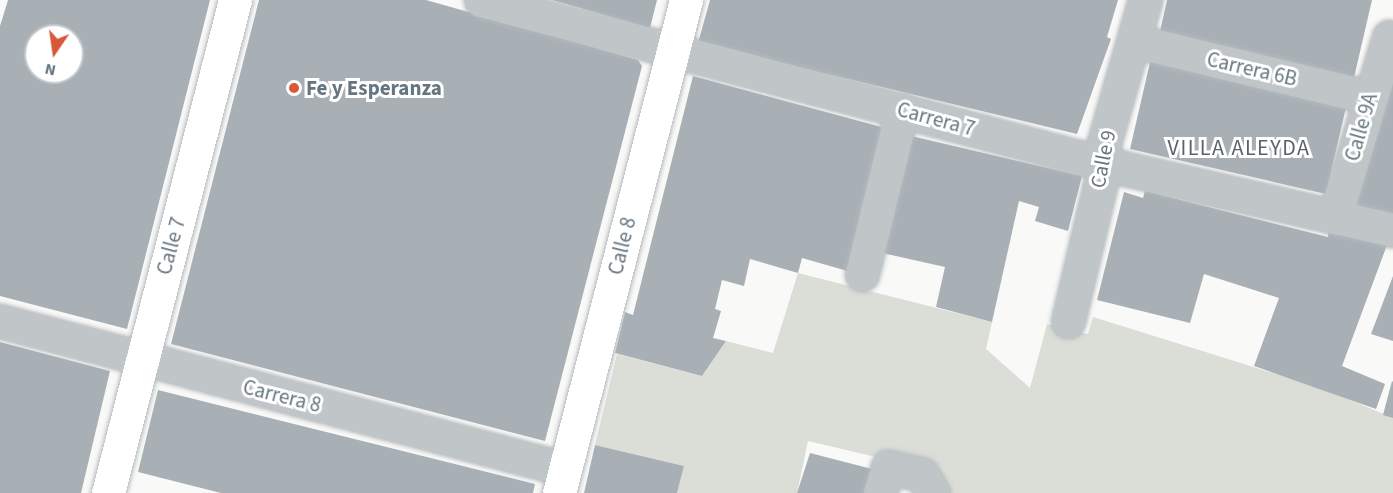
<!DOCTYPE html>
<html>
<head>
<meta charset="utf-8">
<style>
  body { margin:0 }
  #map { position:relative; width:1393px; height:493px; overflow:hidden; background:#f9f9f7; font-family:"Source Sans 3",sans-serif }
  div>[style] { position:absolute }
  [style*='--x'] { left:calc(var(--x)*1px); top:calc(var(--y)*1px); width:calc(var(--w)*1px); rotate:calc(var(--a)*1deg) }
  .green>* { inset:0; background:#daded7 }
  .building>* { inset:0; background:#a8b0b6 }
  .roads { filter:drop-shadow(0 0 2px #b3b9bd) drop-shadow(0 0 2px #b3b9bd) }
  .minor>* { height:33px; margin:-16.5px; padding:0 16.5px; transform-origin:16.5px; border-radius:16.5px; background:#c0c5c8 }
  .secondary>* { height:33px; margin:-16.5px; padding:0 16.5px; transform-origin:16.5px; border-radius:16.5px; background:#fff }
  .dots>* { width:16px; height:16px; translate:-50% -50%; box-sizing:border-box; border:3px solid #fff; border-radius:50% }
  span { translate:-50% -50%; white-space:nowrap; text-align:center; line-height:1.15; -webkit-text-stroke:6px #fff; paint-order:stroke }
  .street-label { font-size:21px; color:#667680 }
  .poi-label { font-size:21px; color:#667680; font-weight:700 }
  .left { translate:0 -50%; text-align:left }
  .neighbourhood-label { font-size:22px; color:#58646c; letter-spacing:1.5px }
  .north { position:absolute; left:24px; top:24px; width:60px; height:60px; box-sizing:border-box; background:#fff; border:2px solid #c2c8cc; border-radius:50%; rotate:193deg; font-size:16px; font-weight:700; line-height:24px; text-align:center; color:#667680 }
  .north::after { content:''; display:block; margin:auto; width:21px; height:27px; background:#d85839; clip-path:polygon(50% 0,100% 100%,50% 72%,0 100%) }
</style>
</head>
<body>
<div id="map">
  <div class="green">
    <div style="clip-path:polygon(798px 273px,992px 322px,986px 349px,1030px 388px,1047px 324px,1088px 334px,1093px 317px,1327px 390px,1393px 418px,1393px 493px,946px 493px,927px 469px,808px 441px,797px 493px,677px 493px,684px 466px,595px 445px,617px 354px,702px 376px,726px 341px,773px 353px)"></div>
  </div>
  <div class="building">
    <div style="clip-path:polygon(evenodd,8px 0,210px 0,127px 329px,0 296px,0 26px,8px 0,36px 36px,72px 36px,72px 72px,36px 72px,36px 36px)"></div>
    <div style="clip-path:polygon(259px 0,426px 0,638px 60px,642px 66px,545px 441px,171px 344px)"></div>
    <div style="clip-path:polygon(552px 0,657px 0,650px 28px)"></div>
    <div style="clip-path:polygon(710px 0,1118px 0,1107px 37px,1111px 39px,1077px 134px,698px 43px)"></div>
    <div style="clip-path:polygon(1167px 0,1372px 0,1353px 82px,1159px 36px)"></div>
    <div style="clip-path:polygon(1151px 58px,1347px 103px,1326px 194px,1130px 149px)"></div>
    <div style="clip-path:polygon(693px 76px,889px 129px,851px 272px,802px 258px,798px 273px,750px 259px,744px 286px,722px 280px,715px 309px,721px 311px,713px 338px,726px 341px,702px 376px,615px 353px,625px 312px,633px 315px)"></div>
    <div style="clip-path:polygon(1392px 82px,1393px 82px,1393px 217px,1355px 205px)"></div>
    <div style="clip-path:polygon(907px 135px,1082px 176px,1068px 231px,1035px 221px,1039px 207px,1019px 201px,992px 322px,936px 307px,945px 267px,878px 252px)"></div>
    <div style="clip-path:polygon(1145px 191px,1328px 237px,1329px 230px,1387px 245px,1342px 366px,1385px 384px,1376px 409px,1254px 366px,1279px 298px,1204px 274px,1190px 323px,1097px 300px,1124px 192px,1143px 198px)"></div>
    <div style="clip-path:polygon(1393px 276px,1393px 341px,1371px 334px)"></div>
    <div style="clip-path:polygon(0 342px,110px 371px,81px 493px,0 493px)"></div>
    <div style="clip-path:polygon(1392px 381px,1393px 382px,1393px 418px,1383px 415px)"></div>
    <div style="clip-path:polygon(158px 390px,535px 484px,533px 493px,221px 493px,138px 472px)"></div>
    <div style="clip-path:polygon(595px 445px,684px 466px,677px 493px,584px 493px)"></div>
    <div style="clip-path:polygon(810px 453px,872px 469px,865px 493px,797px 493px)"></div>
  </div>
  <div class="roads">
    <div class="minor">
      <div style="--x:481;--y:0;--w:645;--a:14.73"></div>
      <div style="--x:1105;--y:164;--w:295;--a:12.9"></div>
      <div style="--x:1135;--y:41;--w:241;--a:13.5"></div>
      <div style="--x:1335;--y:217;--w:188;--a:-73.3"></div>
      <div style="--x:862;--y:274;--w:169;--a:-76.3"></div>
      <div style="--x:0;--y:321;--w:584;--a:14.68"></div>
      <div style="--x:1068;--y:321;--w:161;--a:-76.7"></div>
      <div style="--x:1105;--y:164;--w:21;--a:-93"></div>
      <div style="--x:1104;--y:143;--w:149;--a:-74"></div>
      <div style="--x:880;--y:493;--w:27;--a:-73"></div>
      <div style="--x:888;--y:467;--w:35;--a:13"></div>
      <div style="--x:922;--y:475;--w:21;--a:59"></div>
    </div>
    <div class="secondary">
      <div style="--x:108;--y:493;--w:509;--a:-75.55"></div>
      <div style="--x:559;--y:493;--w:509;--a:-75.55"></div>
    </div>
  </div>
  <div class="dots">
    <div style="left:294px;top:88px;background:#d85839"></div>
  </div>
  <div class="street-label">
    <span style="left:1252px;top:69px;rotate:13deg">Carrera 6B</span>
    <span style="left:936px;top:119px;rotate:15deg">Carrera 7</span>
    <span style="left:1361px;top:127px;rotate:-74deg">Calle 9A</span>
    <span style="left:1103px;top:159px;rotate:-79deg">Calle 9</span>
    <span style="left:171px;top:246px;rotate:-75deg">Calle 7</span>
    <span style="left:622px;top:246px;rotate:-76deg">Calle 8</span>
    <span style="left:282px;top:396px;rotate:14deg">Carrera 8</span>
  </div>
  <div class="poi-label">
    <span class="left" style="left:306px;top:88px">Fe y Esperanza</span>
  </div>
  <div class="neighbourhood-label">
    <span style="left:1239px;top:149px">VILLA ALEYDA</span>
  </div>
  <div class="north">N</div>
</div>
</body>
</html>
